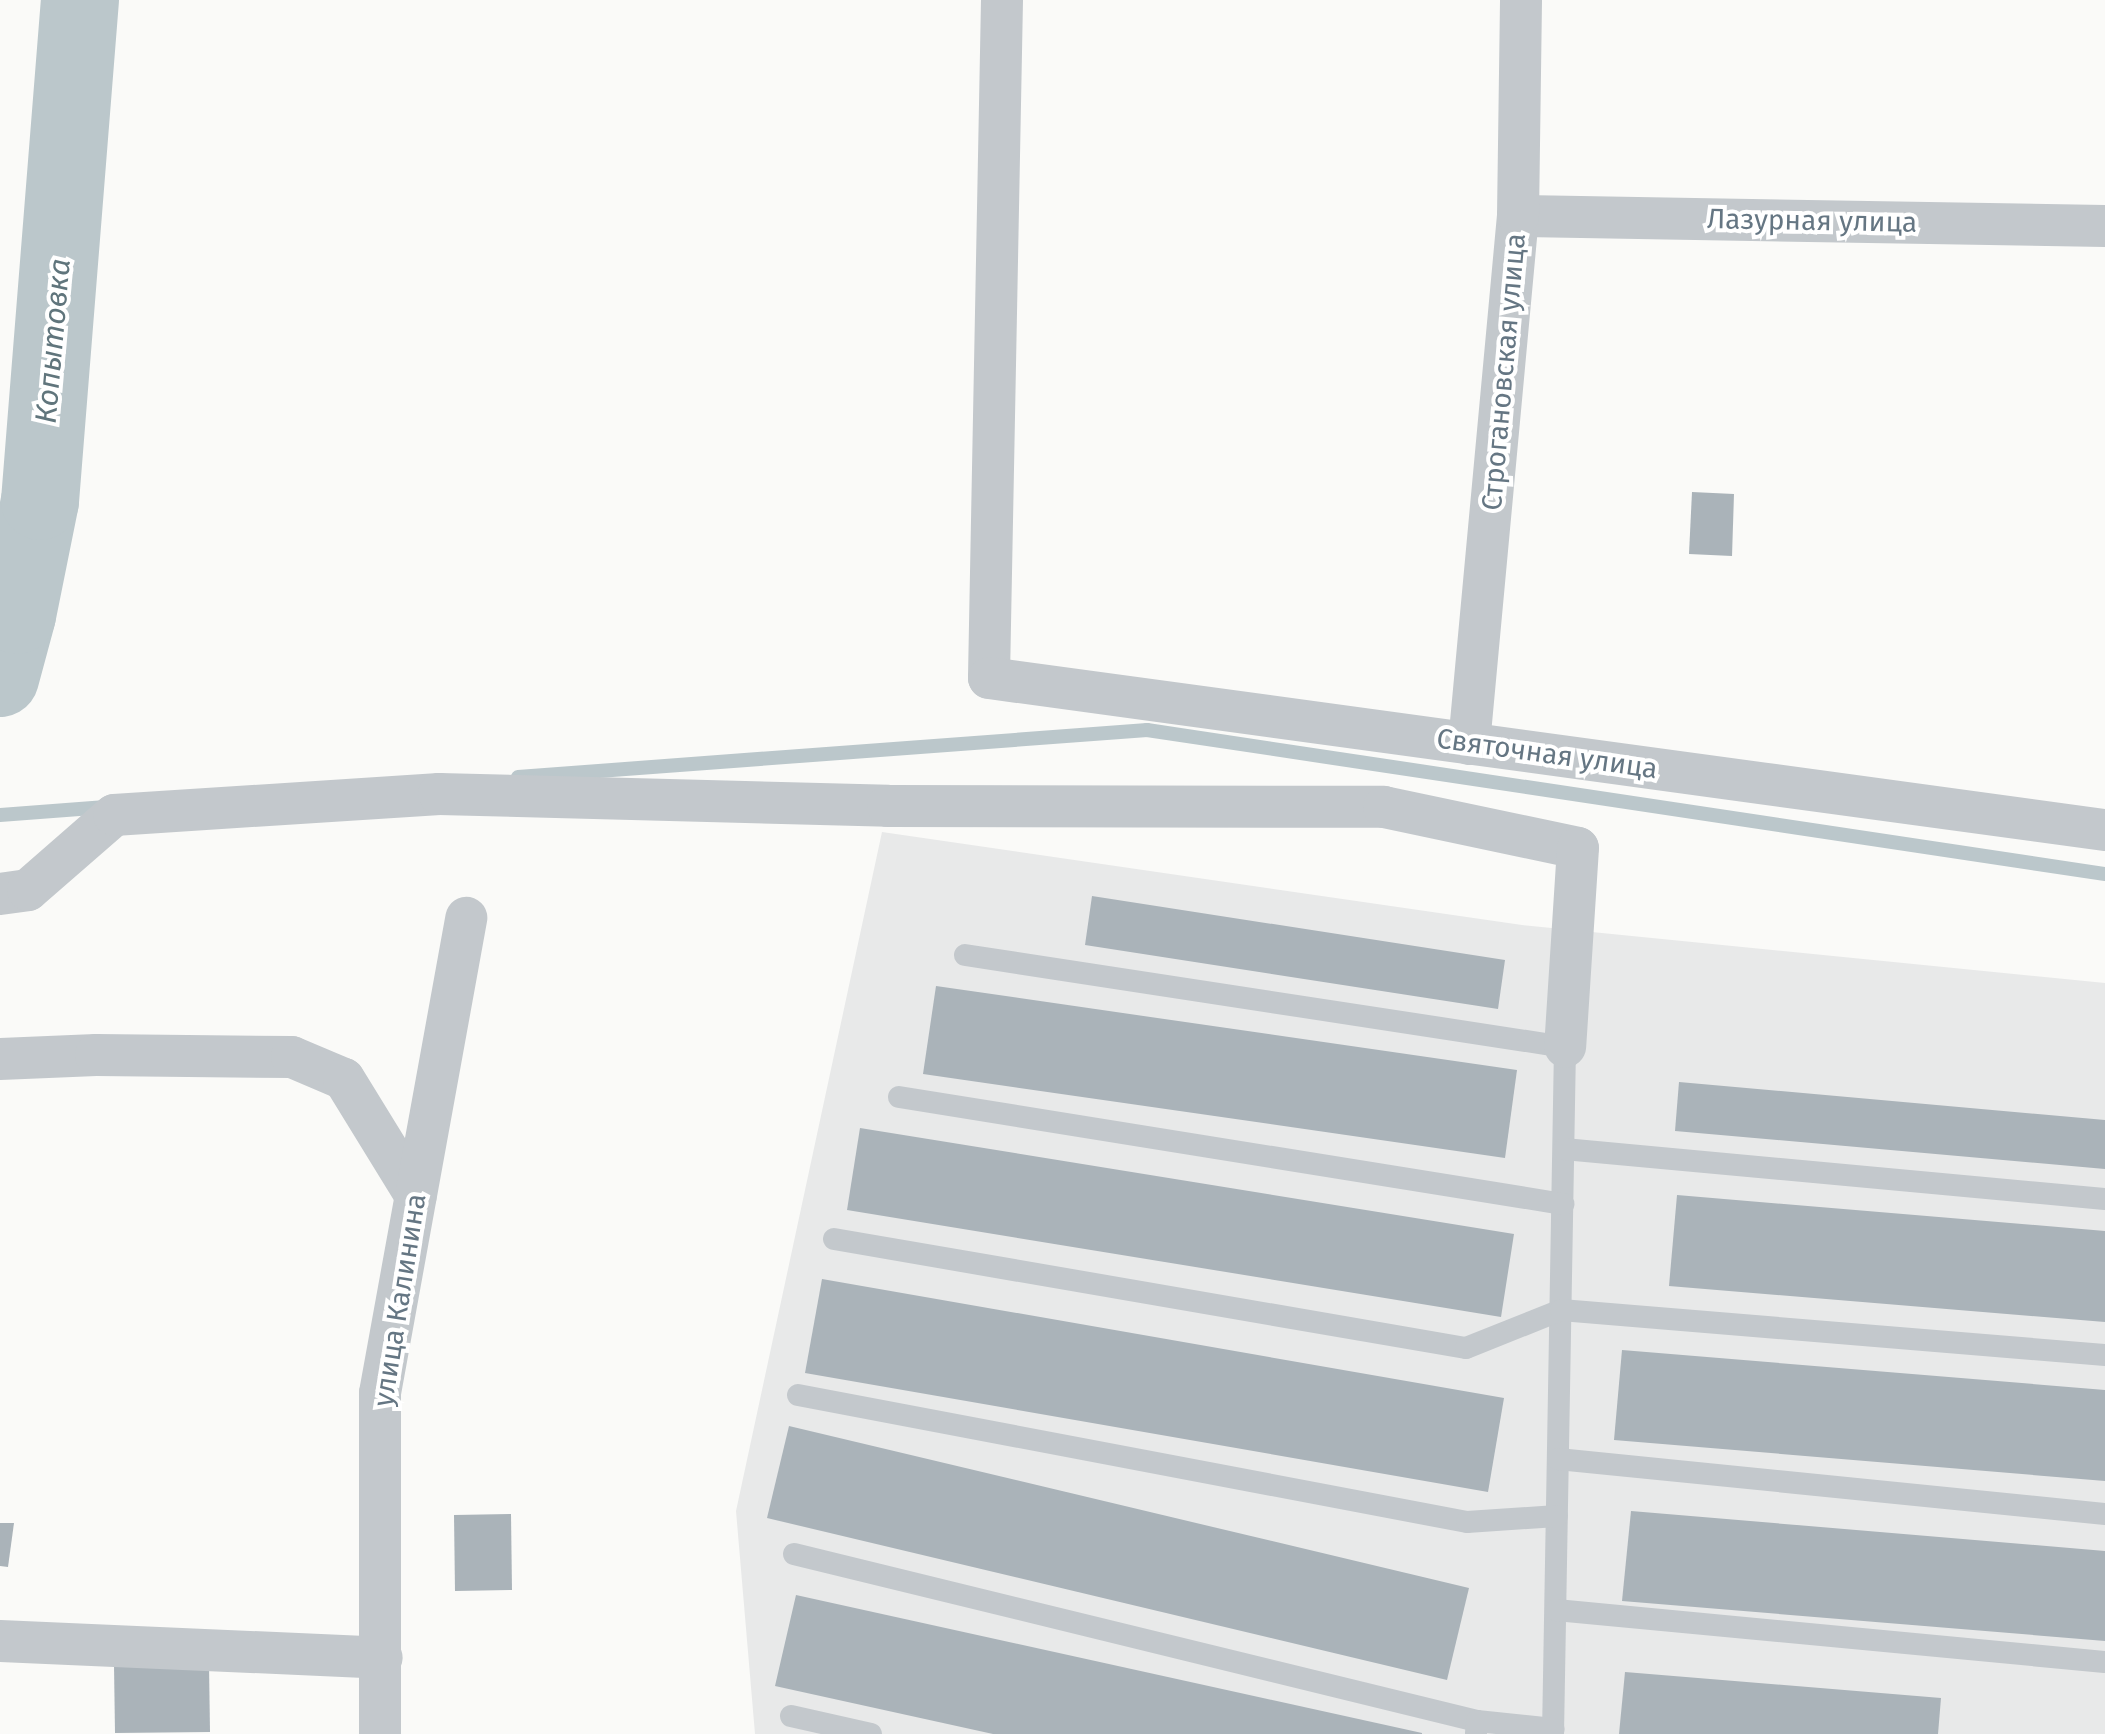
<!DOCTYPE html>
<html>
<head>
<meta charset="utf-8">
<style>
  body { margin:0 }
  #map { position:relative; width:2105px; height:1734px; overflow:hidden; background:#fafaf8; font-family:"Fira Sans",sans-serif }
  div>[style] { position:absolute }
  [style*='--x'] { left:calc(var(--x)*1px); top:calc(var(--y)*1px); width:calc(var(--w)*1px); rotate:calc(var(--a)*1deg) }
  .built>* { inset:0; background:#e8e9e9 }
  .stream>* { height:14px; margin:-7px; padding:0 7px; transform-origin:7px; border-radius:7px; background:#bbc7cb }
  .river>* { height:78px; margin:-39px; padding:0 39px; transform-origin:39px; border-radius:39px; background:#bbc7cb }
  .building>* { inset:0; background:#aab3b9 }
  .service>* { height:22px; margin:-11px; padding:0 11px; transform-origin:11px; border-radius:11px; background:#c3c8cc }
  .minor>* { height:42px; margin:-21px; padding:0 21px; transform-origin:21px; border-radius:21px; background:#c3c8cc }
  span { translate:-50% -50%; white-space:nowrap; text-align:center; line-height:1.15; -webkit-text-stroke:8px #fff; paint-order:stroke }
  .street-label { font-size:28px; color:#657683 }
  .water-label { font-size:30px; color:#60757c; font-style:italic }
</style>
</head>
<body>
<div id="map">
  <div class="built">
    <div style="clip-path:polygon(882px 832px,1522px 925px,2105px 983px,2105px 1734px,755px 1734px,736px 1511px)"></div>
  </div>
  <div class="stream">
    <div style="--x:518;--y:777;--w:631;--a:-4.27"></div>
    <div style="--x:1147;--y:730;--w:969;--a:8.55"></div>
    <div style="--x:0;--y:815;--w:106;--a:-4.3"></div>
  </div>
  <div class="river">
    <div style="--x:0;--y:678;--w:65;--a:-74.9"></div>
    <div style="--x:17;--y:615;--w:116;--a:-78.6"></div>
    <div style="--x:40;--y:501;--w:503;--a:-85.44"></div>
  </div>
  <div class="building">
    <div style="clip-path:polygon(1692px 492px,1734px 494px,1732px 556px,1689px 554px)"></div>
    <div style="clip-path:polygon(1092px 896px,1505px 960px,1498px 1009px,1085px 945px)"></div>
    <div style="clip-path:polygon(936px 986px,1517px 1070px,1505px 1158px,923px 1074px)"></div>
    <div style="clip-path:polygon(1679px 1082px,2105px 1120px,2105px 1169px,1675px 1131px)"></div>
    <div style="clip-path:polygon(860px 1128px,1514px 1234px,1501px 1317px,847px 1210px)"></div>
    <div style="clip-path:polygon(1677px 1195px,2105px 1231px,2105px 1322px,1669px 1286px)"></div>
    <div style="clip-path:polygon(822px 1279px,1504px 1398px,1488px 1492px,805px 1373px)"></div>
    <div style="clip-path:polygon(1622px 1350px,2105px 1390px,2105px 1481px,1614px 1440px)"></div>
    <div style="clip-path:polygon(789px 1426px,1469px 1588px,1447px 1680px,767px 1518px)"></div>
    <div style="clip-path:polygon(1631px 1511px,2105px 1551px,2105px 1641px,1622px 1601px)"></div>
    <div style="clip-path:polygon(511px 1514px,512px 1590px,455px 1591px,454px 1515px)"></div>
    <div style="clip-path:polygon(0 1523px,14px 1523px,8px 1567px,0 1566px)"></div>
    <div style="clip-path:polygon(796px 1595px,1422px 1733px,1422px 1734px,993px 1734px,775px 1686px)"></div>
    <div style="clip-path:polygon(209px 1664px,210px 1732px,115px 1733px,114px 1665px)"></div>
    <div style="clip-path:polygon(1625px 1672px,1941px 1698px,1938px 1734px,1619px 1734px)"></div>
  </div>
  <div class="service">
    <div style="--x:965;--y:955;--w:607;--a:8.72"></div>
    <div style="--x:1565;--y:1047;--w:687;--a:91"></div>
    <div style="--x:899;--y:1097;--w:673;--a:9.15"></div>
    <div style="--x:1564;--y:1149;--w:543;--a:5.28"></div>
    <div style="--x:834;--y:1239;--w:641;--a:9.79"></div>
    <div style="--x:1466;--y:1348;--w:102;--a:-21.8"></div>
    <div style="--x:1561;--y:1310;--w:546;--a:4.73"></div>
    <div style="--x:798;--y:1395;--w:681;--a:10.75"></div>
    <div style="--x:1467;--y:1522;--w:90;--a:-3.8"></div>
    <div style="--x:1558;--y:1459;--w:550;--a:5.74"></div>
    <div style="--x:794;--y:1554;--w:703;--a:13.74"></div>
    <div style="--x:1556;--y:1610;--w:551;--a:5.41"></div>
    <div style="--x:791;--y:1716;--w:82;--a:12.7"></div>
    <div style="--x:1476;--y:1733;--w:12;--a:-85"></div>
    <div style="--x:1477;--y:1721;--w:77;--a:5.9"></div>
  </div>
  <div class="minor">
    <div style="--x:1002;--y:0;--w:678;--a:91.1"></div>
    <div style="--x:989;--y:678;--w:1126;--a:7.76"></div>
    <div style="--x:1518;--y:216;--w:587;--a:0.98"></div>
    <div style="--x:1469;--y:744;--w:530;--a:-84.7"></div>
    <div style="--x:1518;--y:216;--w:216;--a:-89.2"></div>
    <div style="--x:0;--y:894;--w:28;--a:-8"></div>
    <div style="--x:28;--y:890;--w:114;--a:-41.1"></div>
    <div style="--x:114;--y:815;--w:326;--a:-3.7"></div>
    <div style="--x:439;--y:794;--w:449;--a:1.5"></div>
    <div style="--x:888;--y:806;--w:496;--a:0.1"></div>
    <div style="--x:1384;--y:807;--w:198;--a:11.9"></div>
    <div style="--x:1578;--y:848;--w:199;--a:93.7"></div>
    <div style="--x:0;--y:1059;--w:96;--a:-2.4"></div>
    <div style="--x:96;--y:1055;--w:196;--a:0.6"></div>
    <div style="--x:292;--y:1057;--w:56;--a:22.9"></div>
    <div style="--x:344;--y:1079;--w:137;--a:58.4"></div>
    <div style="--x:0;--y:1641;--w:382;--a:2.5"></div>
    <div style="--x:380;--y:1734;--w:341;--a:-90"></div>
    <div style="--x:380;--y:1393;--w:483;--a:-79.7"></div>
  </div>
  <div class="street-label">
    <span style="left:1812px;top:221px;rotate:1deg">Лазурная улица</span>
    <span style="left:1504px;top:372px;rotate:-85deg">Строгановская улица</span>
    <span style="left:1547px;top:754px;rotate:8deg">Святочная улица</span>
    <span style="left:400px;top:1300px;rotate:-81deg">улица Калинина</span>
  </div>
  <div class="water-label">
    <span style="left:53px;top:341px;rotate:-85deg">Копытовка</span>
  </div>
</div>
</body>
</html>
